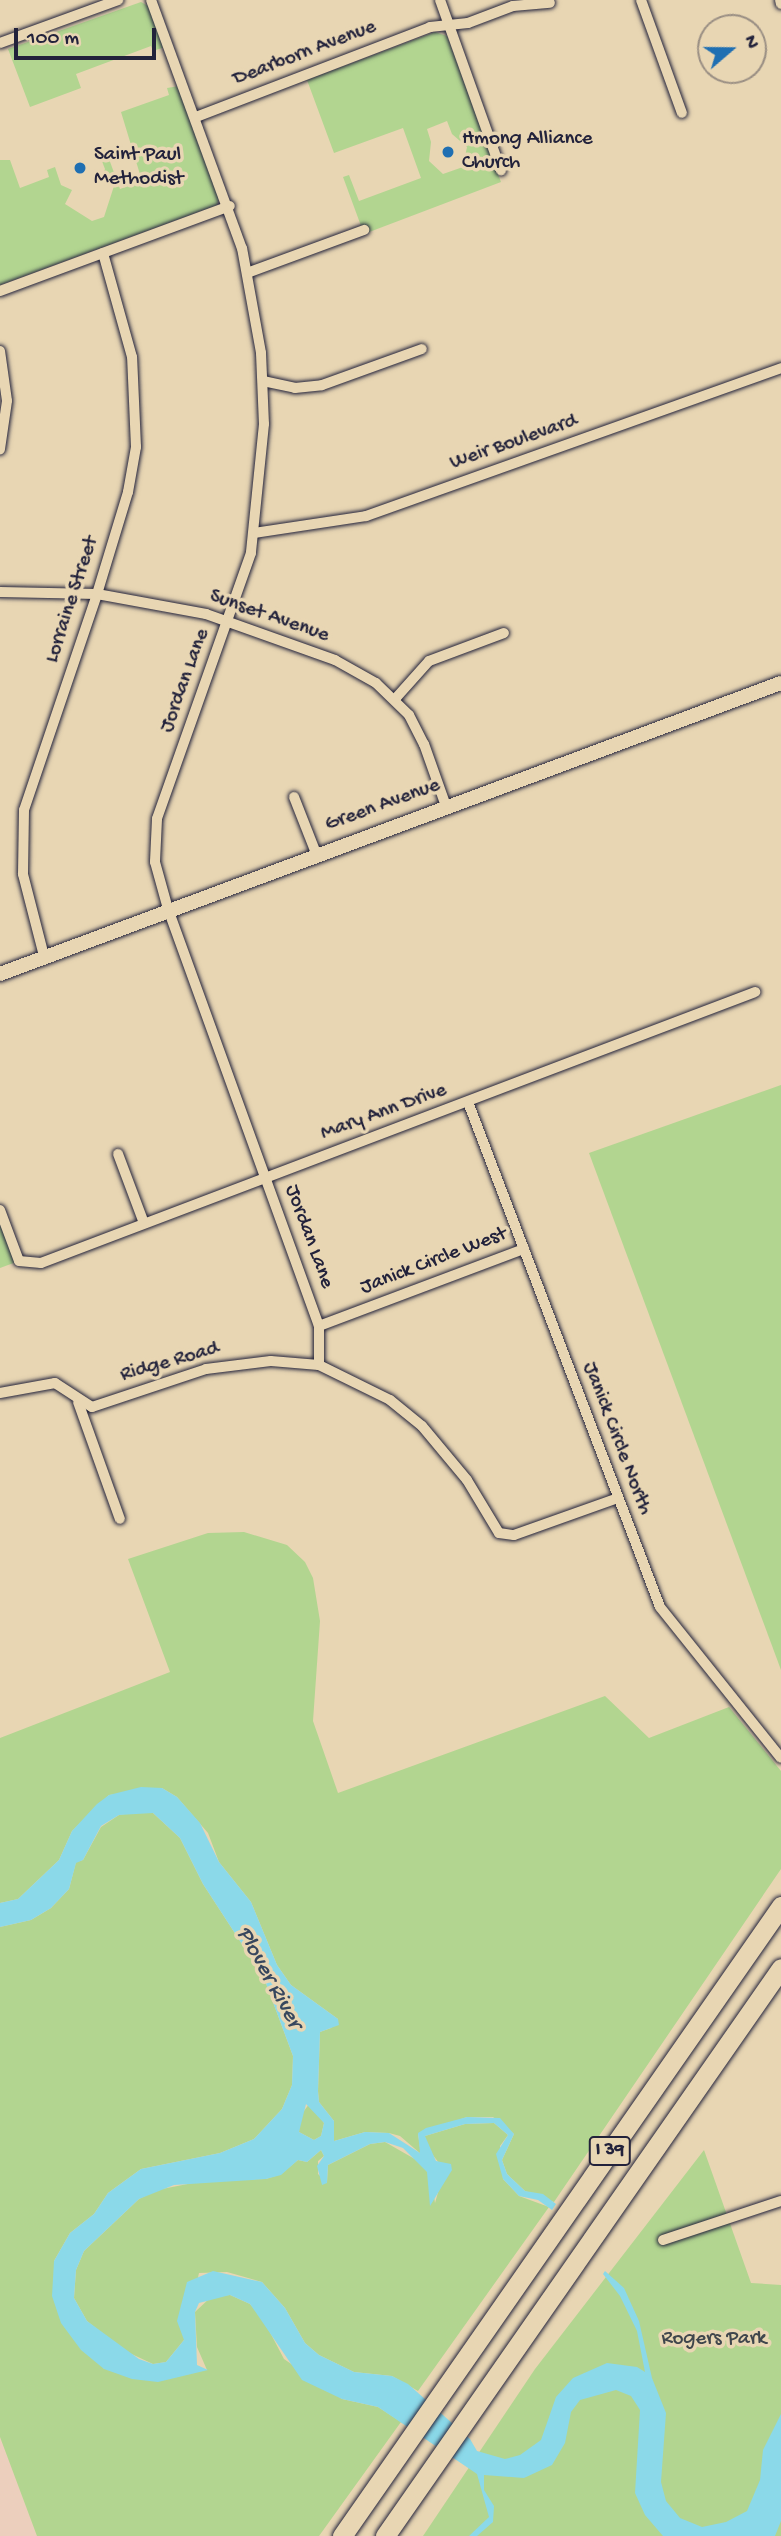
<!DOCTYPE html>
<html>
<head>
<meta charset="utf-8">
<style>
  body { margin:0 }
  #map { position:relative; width:781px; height:2536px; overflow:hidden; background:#e8d6b3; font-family:"Gochi Hand",sans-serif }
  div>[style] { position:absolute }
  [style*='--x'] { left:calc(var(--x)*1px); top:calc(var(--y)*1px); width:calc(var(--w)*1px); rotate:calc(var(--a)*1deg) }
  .built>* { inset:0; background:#eccfbd }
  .green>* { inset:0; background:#b2d590 }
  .water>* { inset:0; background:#8bd9e9 }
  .roads { filter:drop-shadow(0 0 2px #22223b) drop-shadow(0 0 2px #22223b) }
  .street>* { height:10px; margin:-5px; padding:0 5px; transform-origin:5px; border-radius:5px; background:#e8d6b3 }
  .secondary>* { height:14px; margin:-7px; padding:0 7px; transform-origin:7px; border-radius:7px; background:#e8d6b3 }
  .highway>* { height:19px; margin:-9.5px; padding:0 9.5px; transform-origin:9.5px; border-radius:9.5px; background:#e8d6b3 }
  .dots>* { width:19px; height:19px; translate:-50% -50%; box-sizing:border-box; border:4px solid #e8d6b3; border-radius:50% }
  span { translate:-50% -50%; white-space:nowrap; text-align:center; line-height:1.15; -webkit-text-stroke:7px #e8d6b3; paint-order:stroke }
  .shield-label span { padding:2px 5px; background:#e8d6b3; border:2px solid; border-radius:5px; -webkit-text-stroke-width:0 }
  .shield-label { font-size:19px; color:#22223b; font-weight:700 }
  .street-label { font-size:21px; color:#22223b }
  .poi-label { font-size:21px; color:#22223b }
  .left { translate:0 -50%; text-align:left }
  .park-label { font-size:21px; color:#3f464c }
  .water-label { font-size:23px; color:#37475e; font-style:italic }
  .north { position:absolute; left:697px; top:14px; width:70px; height:70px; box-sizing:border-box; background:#e8d6b3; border:2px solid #998e83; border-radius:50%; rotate:70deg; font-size:19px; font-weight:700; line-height:28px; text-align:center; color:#22223b }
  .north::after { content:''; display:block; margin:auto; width:24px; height:32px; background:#1f6fb2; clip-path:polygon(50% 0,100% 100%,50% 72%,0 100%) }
  .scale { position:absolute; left:14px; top:28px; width:142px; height:32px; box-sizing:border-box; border:4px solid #22223b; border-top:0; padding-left:9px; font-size:21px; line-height:24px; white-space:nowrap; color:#22223b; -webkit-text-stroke:5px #e8d6b3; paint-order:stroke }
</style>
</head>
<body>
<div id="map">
  <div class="built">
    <div style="clip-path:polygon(0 2437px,37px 2536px,0 2536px)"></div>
  </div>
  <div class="green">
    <div style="clip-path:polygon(141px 2px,148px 6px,165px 47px,153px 51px,151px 46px,76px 74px,81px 88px,30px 107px,8px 49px)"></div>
    <div style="clip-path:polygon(evenodd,435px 32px,447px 36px,501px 182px,364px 234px,343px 177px,349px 175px,359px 201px,421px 178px,403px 128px,334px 153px,307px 80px,435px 32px,447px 121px,452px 134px,467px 147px,463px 167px,443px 174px,429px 161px,431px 142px,427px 129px,447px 121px)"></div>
    <div style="clip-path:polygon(179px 86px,220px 194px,217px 205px,0 285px,0 160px,10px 160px,20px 188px,49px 177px,47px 170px,55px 167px,61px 185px,72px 190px,65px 204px,92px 221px,104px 217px,114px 186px,101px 179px,105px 169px,98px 151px,105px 148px,120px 189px,142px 181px,121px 112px,169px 95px,167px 88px)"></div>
    <div style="clip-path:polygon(781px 1085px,781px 1670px,589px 1153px)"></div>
    <div style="clip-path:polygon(0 1210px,19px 1261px,0 1268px)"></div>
    <div style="clip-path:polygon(244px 1532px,287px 1545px,305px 1562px,313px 1578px,320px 1621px,313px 1721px,338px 1793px,605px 1696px,649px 1738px,729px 1707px,781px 1771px,781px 1869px,554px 2202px,525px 2191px,507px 2174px,502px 2160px,514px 2134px,493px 2117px,467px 2117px,418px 2134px,421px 2154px,400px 2136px,389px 2133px,365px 2132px,334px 2141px,334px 2121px,319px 2102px,318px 2091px,320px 2032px,331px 2028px,338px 2019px,291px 1985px,277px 1965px,251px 1902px,219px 1862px,208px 1833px,177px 1797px,162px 1788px,109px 1795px,72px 1831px,59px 1860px,18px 1899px,0 1903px,0 1738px,170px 1672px,128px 1559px,208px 1533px)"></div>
    <div style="clip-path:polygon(143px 1811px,153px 1813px,180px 1838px,203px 1884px,264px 1978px,293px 2056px,292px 2085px,282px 2109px,254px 2139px,220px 2153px,141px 2169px,108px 2193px,94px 2214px,70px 2233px,54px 2261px,104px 2369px,207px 2370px,197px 2347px,195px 2312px,212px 2296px,230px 2295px,250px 2304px,263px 2319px,284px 2359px,342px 2399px,378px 2407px,401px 2422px,319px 2536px,37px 2536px,0 2437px,0 1927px,31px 1920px,51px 1908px,69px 1889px,76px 1862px,83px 1860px,101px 1827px,119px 1815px)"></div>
    <div style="clip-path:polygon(310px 2103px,324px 2123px,321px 2136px,314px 2140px,299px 2132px,300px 2116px)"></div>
    <div style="clip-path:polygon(494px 2123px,508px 2135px,500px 2146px,503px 2179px,519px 2196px,549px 2207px,418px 2391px,392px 2376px,354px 2372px,319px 2355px,305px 2343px,285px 2308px,262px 2282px,227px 2272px,199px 2273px,184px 2340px,166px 2362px,153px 2364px,123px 2350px,87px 2321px,74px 2298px,76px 2270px,84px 2251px,139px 2199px,157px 2190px,208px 2180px,266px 2179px,281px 2174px,298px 2160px,307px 2162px,321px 2150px,324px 2156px,318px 2161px,318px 2174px,327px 2182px,328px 2165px,370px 2144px,385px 2142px,420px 2162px,431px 2177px,435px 2203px,441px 2182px,439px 2163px,425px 2145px,425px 2136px,465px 2124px)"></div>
    <div style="clip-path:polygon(704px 2150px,751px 2283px,781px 2285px,781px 2536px,423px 2536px,535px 2369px)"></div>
  </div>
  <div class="water">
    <div style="clip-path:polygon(evenodd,141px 1787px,162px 1788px,177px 1797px,200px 1823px,219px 1862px,251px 1902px,277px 1965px,291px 1985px,338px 2019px,339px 2025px,320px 2032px,318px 2091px,319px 2102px,334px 2121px,334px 2141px,365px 2132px,389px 2133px,420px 2153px,418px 2133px,426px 2128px,467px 2117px,500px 2118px,514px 2134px,502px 2160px,507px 2174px,525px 2191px,543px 2194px,556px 2204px,552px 2210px,538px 2200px,519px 2196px,503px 2179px,496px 2154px,508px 2135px,494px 2123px,465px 2124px,425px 2136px,436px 2161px,451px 2164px,452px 2170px,430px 2206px,427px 2172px,403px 2148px,385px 2142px,370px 2144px,328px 2165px,327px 2183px,322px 2185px,317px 2166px,324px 2156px,321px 2150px,307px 2162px,298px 2160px,281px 2175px,266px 2179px,174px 2185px,139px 2199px,84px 2251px,76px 2270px,74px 2298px,87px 2321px,139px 2359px,153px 2364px,166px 2362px,184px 2340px,177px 2321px,187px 2282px,213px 2271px,262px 2282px,285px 2308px,305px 2343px,319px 2355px,354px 2372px,392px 2376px,408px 2384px,470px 2439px,477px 2451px,505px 2459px,520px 2455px,541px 2440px,556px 2397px,573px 2378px,607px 2363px,637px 2367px,645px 2372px,637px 2331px,620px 2296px,603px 2274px,605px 2271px,624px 2288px,639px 2321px,652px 2378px,666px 2413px,661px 2482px,666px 2501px,680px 2518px,702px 2527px,726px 2522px,747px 2511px,760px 2480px,763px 2450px,781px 2414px,781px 2521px,775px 2536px,663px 2536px,645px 2515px,635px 2493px,640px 2410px,631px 2396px,616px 2390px,580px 2400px,571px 2412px,565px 2443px,552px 2465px,524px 2478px,484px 2475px,484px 2490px,494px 2506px,493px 2522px,477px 2536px,469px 2536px,489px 2517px,477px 2474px,378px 2407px,342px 2399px,302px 2380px,250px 2304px,230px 2295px,199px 2303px,195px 2312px,197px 2365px,208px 2370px,158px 2382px,132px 2379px,104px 2369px,81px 2350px,61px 2323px,52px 2296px,54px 2261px,70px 2233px,94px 2214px,108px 2193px,141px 2169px,220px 2153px,254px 2139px,282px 2109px,292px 2085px,293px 2056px,264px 1978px,203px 1884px,180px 1838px,153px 1813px,119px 1815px,101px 1826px,83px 1860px,76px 1863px,69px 1889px,51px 1908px,31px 1920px,0 1927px,0 1903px,18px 1899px,59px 1860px,72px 1831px,97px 1804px,109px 1795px,141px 1787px,306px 2104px,324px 2123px,321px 2136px,314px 2140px,299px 2132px,306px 2104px)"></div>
  </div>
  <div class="roads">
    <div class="street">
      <div style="--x:151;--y:0;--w:264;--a:69.9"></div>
      <div style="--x:242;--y:248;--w:107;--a:79.7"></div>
      <div style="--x:261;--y:353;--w:71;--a:87.6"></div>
      <div style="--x:264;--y:424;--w:130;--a:95.8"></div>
      <div style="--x:251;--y:553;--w:282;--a:109.5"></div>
      <div style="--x:157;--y:819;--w:43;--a:92.7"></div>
      <div style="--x:155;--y:862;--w:49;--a:74.5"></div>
      <div style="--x:168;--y:909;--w:443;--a:70.1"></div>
      <div style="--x:319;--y:1326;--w:39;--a:90"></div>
      <div style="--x:440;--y:0;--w:181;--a:70.3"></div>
      <div style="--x:641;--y:0;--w:120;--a:70.1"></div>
      <div style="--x:780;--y:0;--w:4;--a:76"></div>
      <div style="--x:0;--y:43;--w:126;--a:-20"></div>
      <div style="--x:196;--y:117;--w:251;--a:-21"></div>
      <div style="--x:430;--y:27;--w:38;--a:-6"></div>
      <div style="--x:468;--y:23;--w:48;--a:-20.7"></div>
      <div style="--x:513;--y:6;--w:37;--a:-5"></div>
      <div style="--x:247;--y:273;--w:125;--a:-20.2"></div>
      <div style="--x:0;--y:291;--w:245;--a:-20.3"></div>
      <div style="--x:0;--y:351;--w:50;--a:82"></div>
      <div style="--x:7;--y:401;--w:49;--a:98.3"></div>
      <div style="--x:263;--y:381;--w:33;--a:12"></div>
      <div style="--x:295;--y:388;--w:27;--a:-6"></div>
      <div style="--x:322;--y:385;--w:106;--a:-19.8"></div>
      <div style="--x:254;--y:533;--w:113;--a:-8.6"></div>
      <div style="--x:366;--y:516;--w:441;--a:-19.6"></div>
      <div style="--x:0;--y:592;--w:97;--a:1.2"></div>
      <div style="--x:97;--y:594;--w:111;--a:10.4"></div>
      <div style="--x:206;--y:614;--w:137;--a:19.6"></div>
      <div style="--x:335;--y:660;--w:47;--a:29.3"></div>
      <div style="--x:376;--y:683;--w:46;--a:44.1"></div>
      <div style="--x:409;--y:715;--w:33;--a:63"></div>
      <div style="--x:424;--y:744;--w:66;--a:70.5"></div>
      <div style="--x:395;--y:699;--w:51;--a:-48.2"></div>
      <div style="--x:429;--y:661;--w:80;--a:-20.5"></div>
      <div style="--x:294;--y:797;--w:60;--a:68.6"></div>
      <div style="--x:44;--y:956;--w:85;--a:-104.4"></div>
      <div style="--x:23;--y:874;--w:64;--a:-89.1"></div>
      <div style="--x:24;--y:810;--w:228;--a:-71.3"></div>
      <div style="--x:97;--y:594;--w:107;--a:-73.1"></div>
      <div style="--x:128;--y:492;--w:46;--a:-79.9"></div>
      <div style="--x:136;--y:447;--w:90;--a:-92.5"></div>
      <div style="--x:132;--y:357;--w:108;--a:-105.6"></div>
      <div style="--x:468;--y:1102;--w:540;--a:69.18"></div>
      <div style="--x:660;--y:1607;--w:193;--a:51.3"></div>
      <div style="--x:118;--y:1154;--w:74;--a:69.4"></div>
      <div style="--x:0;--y:1210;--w:54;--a:69.6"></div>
      <div style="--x:19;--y:1261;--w:22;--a:5"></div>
      <div style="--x:41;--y:1263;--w:764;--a:-20.78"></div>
      <div style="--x:319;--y:1326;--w:219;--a:-20.6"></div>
      <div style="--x:0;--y:1393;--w:56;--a:-10.3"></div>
      <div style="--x:55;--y:1383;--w:44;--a:33"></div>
      <div style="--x:92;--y:1407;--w:120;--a:-18.4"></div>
      <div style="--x:206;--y:1369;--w:65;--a:-7"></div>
      <div style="--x:271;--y:1361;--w:48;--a:4.8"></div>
      <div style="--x:319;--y:1365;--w:79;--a:26.2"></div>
      <div style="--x:390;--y:1400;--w:41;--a:39.1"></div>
      <div style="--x:422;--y:1426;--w:70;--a:50.2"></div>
      <div style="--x:467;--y:1480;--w:62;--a:58.9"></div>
      <div style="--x:499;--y:1533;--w:15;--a:8"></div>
      <div style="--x:514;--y:1535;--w:110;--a:-19.6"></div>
      <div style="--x:78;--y:1402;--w:124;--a:70.3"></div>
      <div style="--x:663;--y:2240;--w:124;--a:-18.3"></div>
    </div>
    <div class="secondary">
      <div style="--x:0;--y:974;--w:833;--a:-20.44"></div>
    </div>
    <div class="highway">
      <div style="--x:342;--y:2536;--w:768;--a:-55.13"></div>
      <div style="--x:385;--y:2536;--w:692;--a:-55.12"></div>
    </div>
  </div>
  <div class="dots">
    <div style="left:448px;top:152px;background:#1f6fb2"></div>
    <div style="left:80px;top:168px;background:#1f6fb2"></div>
  </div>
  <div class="shield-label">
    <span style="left:610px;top:2151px">I 39</span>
  </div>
  <div class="street-label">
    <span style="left:305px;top:54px;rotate:-21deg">Dearborn Avenue</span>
    <span style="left:514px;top:443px;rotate:-19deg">Weir Boulevard</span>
    <span style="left:73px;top:600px;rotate:-72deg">Lorraine Street</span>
    <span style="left:269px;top:617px;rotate:19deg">Sunset Avenue</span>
    <span style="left:186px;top:681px;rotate:-70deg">Jordan Lane</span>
    <span style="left:383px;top:806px;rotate:-20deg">Green Avenue</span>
    <span style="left:384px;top:1113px;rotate:-20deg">Mary Ann Drive</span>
    <span style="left:308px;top:1237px;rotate:70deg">Jordan Lane</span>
    <span style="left:434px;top:1262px;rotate:-21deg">Janick Circle West</span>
    <span style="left:170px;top:1363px;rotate:-16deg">Ridge Road</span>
    <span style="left:616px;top:1439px;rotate:69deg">Janick Circle North</span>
  </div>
  <div class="poi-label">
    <span class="left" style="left:462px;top:152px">Hmong Alliance<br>Church</span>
    <span class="left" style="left:94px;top:168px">Saint Paul<br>Methodist</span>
  </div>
  <div class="park-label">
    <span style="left:714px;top:2340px">Rogers Park</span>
  </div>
  <div class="water-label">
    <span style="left:268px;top:1978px;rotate:61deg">Plover River</span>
  </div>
  <div class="north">N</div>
  <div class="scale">100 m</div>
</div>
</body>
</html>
